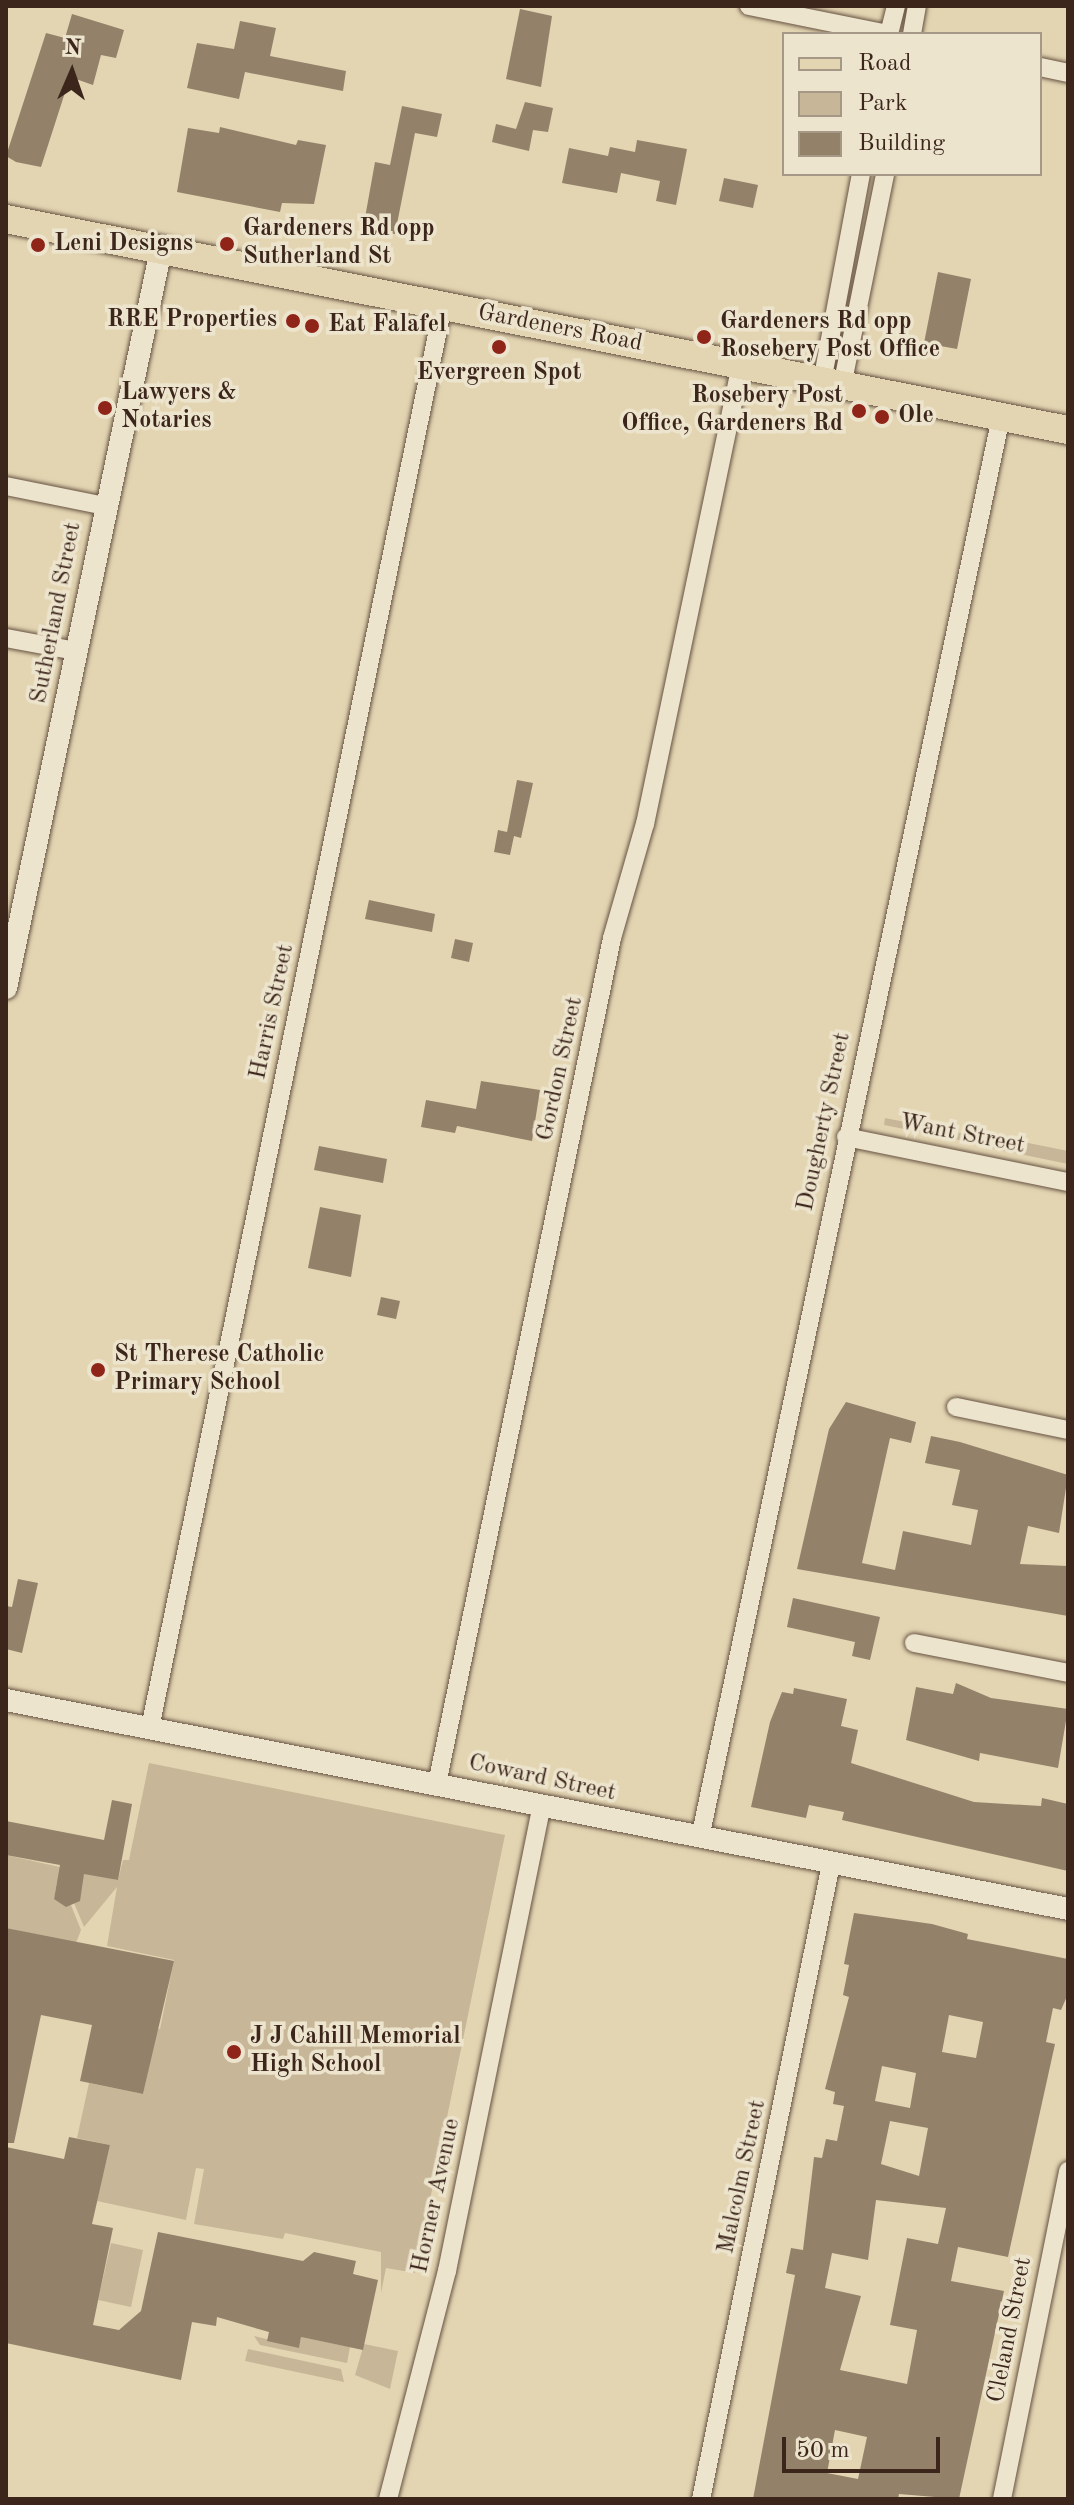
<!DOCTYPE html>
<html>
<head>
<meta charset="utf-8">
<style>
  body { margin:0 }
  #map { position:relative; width:1074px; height:2505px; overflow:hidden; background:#e3d5b2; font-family:"Old Standard TT",serif }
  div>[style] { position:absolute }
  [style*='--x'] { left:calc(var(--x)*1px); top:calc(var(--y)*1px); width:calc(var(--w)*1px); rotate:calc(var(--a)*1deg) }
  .green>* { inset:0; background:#c7b798 }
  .building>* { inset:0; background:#93816a }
  .roads { filter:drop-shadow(0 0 2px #665242) drop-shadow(0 0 2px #665242) }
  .minor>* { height:18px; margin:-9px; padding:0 9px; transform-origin:9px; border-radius:9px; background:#ede4cd }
  .tertiary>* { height:22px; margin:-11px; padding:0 11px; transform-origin:11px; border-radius:11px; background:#ede4cd }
  .primary>* { height:28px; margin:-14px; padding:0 14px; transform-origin:14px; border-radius:14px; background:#e3d5b2 }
  .dots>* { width:22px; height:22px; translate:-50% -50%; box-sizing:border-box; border:4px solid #ede4cd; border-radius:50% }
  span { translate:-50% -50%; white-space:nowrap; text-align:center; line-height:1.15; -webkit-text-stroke:7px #ede4cd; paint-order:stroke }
  .poi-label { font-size:24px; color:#3c261c; font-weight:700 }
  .left { translate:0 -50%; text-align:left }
  .right { translate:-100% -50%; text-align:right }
  .street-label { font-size:24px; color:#3c261c }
  .frame { position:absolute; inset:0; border:8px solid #3c261c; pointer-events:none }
  .legend { position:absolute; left:782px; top:32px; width:260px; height:144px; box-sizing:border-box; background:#ede4cd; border:2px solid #a69886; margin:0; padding:10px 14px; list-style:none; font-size:24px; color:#3c261c }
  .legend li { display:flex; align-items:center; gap:16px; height:40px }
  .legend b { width:40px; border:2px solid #a69886 }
  .north { position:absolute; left:32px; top:32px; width:80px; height:80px; -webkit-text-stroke:6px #ede4cd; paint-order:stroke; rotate:2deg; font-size:22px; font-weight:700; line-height:32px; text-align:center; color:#3c261c }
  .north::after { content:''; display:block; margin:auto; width:28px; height:36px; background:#3c261c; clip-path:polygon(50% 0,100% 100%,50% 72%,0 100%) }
  .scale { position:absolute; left:782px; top:2437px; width:158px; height:36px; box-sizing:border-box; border:4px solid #3c261c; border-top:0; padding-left:10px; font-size:24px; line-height:28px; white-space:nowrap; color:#3c261c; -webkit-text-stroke:6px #ede4cd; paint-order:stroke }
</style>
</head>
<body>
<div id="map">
  <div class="green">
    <div style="clip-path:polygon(885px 1118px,976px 1136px,974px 1143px,884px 1125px)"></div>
    <div style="clip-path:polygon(993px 1136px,1068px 1151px,1068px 1164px,985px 1147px,985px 1137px)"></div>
    <div style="clip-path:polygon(149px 1763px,505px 1835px,415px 2273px,386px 2268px,381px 2293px,381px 2252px,285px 2233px,283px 2239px,194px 2224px,204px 2169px,196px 2168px,186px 2220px,97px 2201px,110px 2145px,77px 2138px,89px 2083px,143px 2094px,155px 2040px,102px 2018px,160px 2029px,174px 1960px,107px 1946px,117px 1887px,84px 1927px,74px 1903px,82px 1884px,57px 1882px,54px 1899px,71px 1905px,81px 1930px,76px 1943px,6px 1928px,6px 1855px,118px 1880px,123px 1860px,129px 1860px)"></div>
    <div style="clip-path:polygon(111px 2243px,143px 2250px,131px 2307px,98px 2300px)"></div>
    <div style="clip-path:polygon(254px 2336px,299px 2347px,301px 2337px,350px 2347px,347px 2363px,260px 2345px)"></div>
    <div style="clip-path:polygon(364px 2344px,398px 2351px,390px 2389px,355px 2375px)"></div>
    <div style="clip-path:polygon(248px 2349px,341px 2369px,344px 2382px,245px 2361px)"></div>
  </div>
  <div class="building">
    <div style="clip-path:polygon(520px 9px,552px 16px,541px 87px,506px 79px)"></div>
    <div style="clip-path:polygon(72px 14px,124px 30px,116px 58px,101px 55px,93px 85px,70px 77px,41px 167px,16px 162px,6px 156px,46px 33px,65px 38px)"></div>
    <div style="clip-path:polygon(240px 21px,276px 28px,270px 56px,346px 71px,343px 91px,245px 72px,239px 99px,187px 88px,197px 43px,234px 49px)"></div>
    <div style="clip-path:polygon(525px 102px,553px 108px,548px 132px,533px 130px,529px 151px,492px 142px,496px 124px,516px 129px)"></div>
    <div style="clip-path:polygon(402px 106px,442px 114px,437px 137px,415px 133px,395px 234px,363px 229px,375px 162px,390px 165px)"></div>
    <div style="clip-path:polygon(220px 127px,296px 145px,298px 140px,326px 145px,314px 204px,282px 203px,280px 212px,177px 192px,188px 128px,219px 133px)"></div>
    <div style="clip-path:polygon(637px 140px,687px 149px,676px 205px,656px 201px,660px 181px,621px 173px,617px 193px,562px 183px,569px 148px,608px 156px,610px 147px,635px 152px)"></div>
    <div style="clip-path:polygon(724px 178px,758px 185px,753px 208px,719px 201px)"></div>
    <div style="clip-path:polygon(938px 272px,971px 279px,957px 349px,924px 343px)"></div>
    <div style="clip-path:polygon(517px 780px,533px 783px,521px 838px,514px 836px,510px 855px,494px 852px,498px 830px,507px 832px)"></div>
    <div style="clip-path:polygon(369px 900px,435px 914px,432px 932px,365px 919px)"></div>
    <div style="clip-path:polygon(455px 939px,473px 943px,469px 962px,451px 958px)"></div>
    <div style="clip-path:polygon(481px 1081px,540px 1090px,532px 1141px,457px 1126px,455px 1133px,421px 1127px,426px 1100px,476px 1109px)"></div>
    <div style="clip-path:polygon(319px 1146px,387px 1159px,383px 1183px,314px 1170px)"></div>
    <div style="clip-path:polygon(320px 1207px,361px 1215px,351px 1277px,308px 1268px)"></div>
    <div style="clip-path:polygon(381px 1297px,400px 1301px,396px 1319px,377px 1315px)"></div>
    <div style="clip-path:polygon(846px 1402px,916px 1422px,911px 1443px,890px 1438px,862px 1563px,895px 1570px,903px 1531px,971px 1545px,978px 1510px,952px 1505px,960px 1470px,925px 1463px,931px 1436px,960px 1442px,1068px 1475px,1059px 1533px,1028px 1526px,1020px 1564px,1068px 1566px,1068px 1616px,797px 1569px,829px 1429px)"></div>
    <div style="clip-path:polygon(18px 1579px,38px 1583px,22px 1653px,6px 1649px,6px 1606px,12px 1607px)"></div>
    <div style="clip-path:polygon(793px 1598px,880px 1617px,870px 1660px,852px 1656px,855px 1642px,787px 1627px)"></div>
    <div style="clip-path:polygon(956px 1683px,991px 1698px,1068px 1709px,1058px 1768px,980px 1753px,979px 1761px,906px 1740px,916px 1687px,953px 1694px)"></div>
    <div style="clip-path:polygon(794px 1688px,847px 1699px,841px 1726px,858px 1730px,851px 1763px,974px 1802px,1041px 1806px,1042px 1798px,1068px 1804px,1068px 1871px,842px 1820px,844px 1812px,809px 1805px,806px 1818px,751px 1807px,770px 1722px,782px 1692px,793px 1694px)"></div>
    <div style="clip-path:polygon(112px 1800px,132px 1804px,118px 1880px,84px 1874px,80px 1901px,66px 1907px,54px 1899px,60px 1865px,6px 1855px,6px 1821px,104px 1840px)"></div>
    <div style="clip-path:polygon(evenodd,854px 1913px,932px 1924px,968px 1934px,967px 1939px,1068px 1959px,1068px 1994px,1061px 2010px,1053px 2008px,1046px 2042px,1055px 2044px,1008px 2257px,958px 2247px,951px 2281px,1004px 2291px,959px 2499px,899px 2494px,898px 2499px,753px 2499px,795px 2275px,786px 2273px,791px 2248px,803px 2250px,814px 2157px,822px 2158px,826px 2139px,837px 2141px,844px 2106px,833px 2104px,835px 2092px,825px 2089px,849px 1997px,843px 1995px,849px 1965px,844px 1964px,854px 1913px,949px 2015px,983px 2022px,976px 2058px,942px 2052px,949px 2015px,854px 1913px,882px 2066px,916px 2073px,910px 2108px,875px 2101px,882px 2066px,854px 1913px,890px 2121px,928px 2128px,919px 2176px,881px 2164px,890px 2121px,854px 1913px,876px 2200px,946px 2208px,938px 2244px,907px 2238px,890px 2325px,917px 2330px,907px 2384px,840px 2370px,861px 2296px,825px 2288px,832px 2253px,868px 2260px,876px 2200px,854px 1913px,835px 2430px,867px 2437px,858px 2479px,827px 2473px,835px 2430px)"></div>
    <div style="clip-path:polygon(6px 1928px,174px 1961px,143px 2094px,80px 2081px,92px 2025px,41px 2015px,14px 2143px,6px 2143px)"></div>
    <div style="clip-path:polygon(69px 2137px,110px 2145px,92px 2224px,113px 2228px,93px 2325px,119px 2330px,141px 2311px,158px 2232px,303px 2261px,314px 2252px,356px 2261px,353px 2274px,378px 2280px,363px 2350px,301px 2337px,299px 2348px,267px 2341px,269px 2332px,217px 2317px,216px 2326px,192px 2322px,181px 2380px,6px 2343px,6px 2147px,64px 2159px)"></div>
  </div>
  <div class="roads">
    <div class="minor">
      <div style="--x:749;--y:6;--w:142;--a:11.4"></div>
      <div style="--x:889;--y:34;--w:29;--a:-76"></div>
      <div style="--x:912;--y:34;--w:28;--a:-80"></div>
      <div style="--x:1040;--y:67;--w:29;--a:12"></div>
      <div style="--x:822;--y:382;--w:212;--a:-79.4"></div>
      <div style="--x:842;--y:386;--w:216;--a:-78.5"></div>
      <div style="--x:6;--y:486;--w:101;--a:11.4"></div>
      <div style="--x:6;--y:638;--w:71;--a:10.5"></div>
      <div style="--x:846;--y:1137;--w:227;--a:11.5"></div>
      <div style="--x:956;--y:1407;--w:114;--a:11.6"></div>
      <div style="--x:914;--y:1643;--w:157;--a:11"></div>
      <div style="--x:150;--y:1728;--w:1452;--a:-78.36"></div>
      <div style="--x:437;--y:1784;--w:864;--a:-78.31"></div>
      <div style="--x:612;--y:938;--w:119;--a:-73.9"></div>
      <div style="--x:645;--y:824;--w:469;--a:-78.2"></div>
      <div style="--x:700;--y:1838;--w:1453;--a:-78.04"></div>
      <div style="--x:388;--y:2499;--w:236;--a:-75.5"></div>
      <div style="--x:447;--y:2271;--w:475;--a:-78.5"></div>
      <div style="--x:701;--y:2499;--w:648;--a:-78.43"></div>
      <div style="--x:1002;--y:2499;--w:335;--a:-78.6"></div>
    </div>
    <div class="tertiary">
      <div style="--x:6;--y:988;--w:755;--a:-78.15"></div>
      <div style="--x:6;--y:1700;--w:1082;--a:11.13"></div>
    </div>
    <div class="primary">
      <div style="--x:6;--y:219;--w:1083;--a:11.24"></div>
    </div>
  </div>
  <div class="dots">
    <div style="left:227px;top:244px;background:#8f2418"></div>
    <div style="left:38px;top:245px;background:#8f2418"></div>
    <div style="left:293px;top:321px;background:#8f2418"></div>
    <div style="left:312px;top:326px;background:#8f2418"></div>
    <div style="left:704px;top:337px;background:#8f2418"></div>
    <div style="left:499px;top:347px;background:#8f2418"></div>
    <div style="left:105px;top:408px;background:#8f2418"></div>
    <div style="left:859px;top:411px;background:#8f2418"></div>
    <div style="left:882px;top:417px;background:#8f2418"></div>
    <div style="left:98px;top:1370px;background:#8f2418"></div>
    <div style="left:234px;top:2052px;background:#8f2418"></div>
  </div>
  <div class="poi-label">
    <span class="left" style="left:243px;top:244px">Gardeners Rd opp<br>Sutherland St</span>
    <span class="left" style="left:54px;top:245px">Leni Designs</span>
    <span class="right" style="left:277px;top:321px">RRE Properties</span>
    <span class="left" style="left:720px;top:337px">Gardeners Rd opp<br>Rosebery Post Office</span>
    <span class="left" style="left:328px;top:326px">Eat Falafel</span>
    <span style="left:499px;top:374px">Evergreen Spot</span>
    <span class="left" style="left:121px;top:408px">Lawyers &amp;<br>Notaries</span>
    <span class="right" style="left:843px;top:411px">Rosebery Post<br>Office, Gardeners Rd</span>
    <span class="left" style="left:898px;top:417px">Ole</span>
    <span class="left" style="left:114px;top:1370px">St Therese Catholic<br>Primary School</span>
    <span class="left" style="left:250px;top:2052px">J J Cahill Memorial<br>High School</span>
  </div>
  <div class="street-label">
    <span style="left:560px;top:329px;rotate:11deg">Gardeners Road</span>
    <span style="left:57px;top:613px;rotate:-79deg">Sutherland Street</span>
    <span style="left:273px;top:1012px;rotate:-78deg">Harris Street</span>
    <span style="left:561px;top:1069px;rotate:-78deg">Gordon Street</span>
    <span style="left:825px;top:1122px;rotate:-78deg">Dougherty Street</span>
    <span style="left:962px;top:1135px;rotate:11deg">Want Street</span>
    <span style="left:542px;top:1779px;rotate:12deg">Coward Street</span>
    <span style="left:743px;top:2177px;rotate:-78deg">Malcolm Street</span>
    <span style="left:437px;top:2196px;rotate:-78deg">Horner Avenue</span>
    <span style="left:1011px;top:2330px;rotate:-79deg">Cleland Street</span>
  </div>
  <div class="frame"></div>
  <ul class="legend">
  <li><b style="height:10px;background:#e3d5b2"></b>Road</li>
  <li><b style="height:22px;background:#c7b798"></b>Park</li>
  <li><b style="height:22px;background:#93816a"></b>Building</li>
  </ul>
  <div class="north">N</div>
  <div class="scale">50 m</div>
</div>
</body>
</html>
